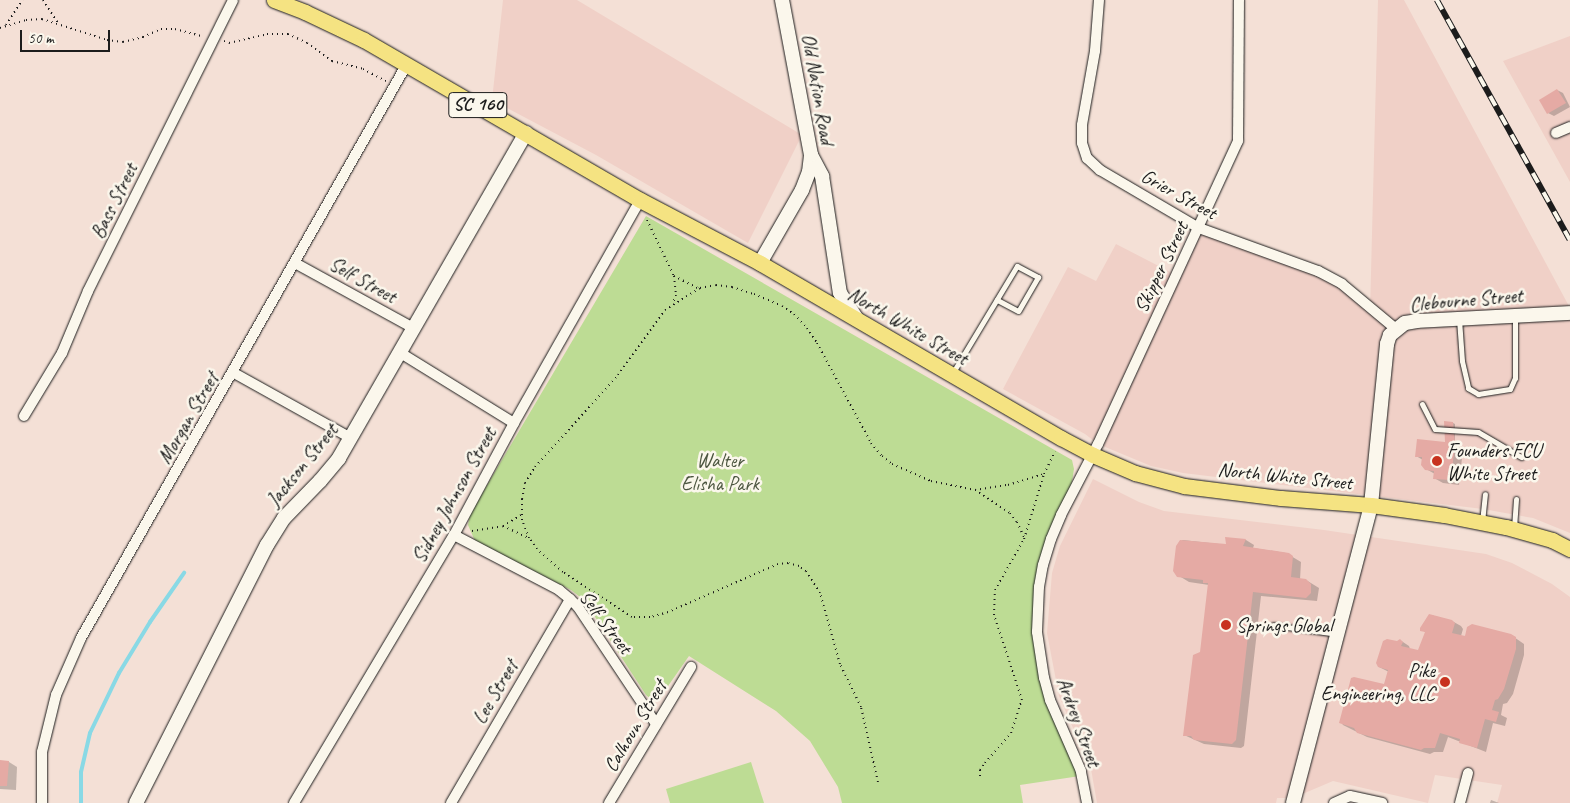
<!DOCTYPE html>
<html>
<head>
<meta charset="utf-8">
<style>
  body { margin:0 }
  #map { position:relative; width:1570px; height:803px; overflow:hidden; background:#f4e0d6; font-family:Caveat,sans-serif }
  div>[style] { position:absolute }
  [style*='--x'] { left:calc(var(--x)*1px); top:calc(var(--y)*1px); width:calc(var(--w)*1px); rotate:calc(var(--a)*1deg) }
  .built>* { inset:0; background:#f0d0c7 }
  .green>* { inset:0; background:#bddc94 }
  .shadow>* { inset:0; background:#0003 }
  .stream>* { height:4px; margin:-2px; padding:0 2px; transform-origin:2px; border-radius:2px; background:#89d9e5 }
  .building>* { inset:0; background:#e5aaa4 }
  .path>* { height:2px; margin-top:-1px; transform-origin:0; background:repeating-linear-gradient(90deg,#1c1c1c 0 1px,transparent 0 5px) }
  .roads { filter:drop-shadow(0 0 1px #1c1c1c) drop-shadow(0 0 1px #1c1c1c) }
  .lane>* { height:5px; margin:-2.5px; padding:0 2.5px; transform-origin:2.5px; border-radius:2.5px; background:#fbf7ec }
  .street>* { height:10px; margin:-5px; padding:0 5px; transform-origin:5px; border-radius:5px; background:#fbf7ec }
  .secondary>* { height:14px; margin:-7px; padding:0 7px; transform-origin:7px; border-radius:7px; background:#fbf7ec }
  .primary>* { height:15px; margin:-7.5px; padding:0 7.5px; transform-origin:7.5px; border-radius:7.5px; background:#f5e382 }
  .rail>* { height:5.5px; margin-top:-2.75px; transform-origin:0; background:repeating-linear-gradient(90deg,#fbf7ec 0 11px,#1c1c1c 0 22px); box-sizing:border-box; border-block:1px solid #1c1c1c }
  .dots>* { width:14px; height:14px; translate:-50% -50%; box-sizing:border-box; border:2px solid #fbf7ec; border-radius:50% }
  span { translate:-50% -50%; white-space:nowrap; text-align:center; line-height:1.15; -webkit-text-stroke:5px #fbf7ec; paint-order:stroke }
  .shield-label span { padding:1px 4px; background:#fbf7ec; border:1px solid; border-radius:4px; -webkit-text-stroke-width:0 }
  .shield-label { font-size:19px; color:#1c1c1c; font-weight:700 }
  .street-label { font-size:20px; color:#1c1c1c }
  .poi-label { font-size:20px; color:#1c1c1c }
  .left { translate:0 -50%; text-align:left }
  .right { translate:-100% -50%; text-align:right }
  .park-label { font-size:20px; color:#4c5640 }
  .scale { position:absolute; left:20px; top:30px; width:90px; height:22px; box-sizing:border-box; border:2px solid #1c1c1c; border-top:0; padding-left:6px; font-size:15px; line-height:18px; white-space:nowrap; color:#1c1c1c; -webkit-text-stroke:4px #fbf7ec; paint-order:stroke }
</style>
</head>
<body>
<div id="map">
  <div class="built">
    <div style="clip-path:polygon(503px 0,577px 0,802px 135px,748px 243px,596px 155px,492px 100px)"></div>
    <div style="clip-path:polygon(1378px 0,1404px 0,1570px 308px,1570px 533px,1533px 518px,1483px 509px,1183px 473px,1151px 466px,1098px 444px,1085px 434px,1003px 389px,1068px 267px,1096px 281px,1116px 244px,1178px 276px,1200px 232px,1294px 265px,1339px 286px,1370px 312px)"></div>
    <div style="clip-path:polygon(1570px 36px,1570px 182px,1503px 61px)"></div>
    <div style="clip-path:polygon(1093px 479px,1139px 502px,1164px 511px,1324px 530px,1486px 554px,1512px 563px,1552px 584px,1570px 597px,1570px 803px,1497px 803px,1502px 785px,1435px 775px,1428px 803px,1333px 781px,1293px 798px,1277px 798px,1276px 803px,1097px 803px,1091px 769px,1059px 696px,1047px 633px,1052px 573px,1060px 546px)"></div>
  </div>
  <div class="green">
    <div style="clip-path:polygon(646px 216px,1072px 460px,1074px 469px,1070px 494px,1040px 565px,1042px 682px,1080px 776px,1020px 785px,1023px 803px,842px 803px,838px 787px,810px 741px,776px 711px,689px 656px,659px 699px,652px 700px,646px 695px,584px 600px,571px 590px,475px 541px,468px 525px,470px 514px)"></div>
    <div style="clip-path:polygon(751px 762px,764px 803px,670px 803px,666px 789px)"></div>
  </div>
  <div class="shadow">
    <div style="clip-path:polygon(1557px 90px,1563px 93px,1570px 107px,1554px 116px,1548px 113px,1541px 100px)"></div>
    <div style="clip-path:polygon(1453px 423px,1455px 424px,1455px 445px,1463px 449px,1459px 485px,1443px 483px,1434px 478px,1435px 474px,1426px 469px,1423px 460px,1416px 456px,1446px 443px)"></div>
    <div style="clip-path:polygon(1226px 538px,1246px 540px,1254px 545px,1253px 548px,1286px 553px,1301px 562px,1300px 580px,1306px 580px,1319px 588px,1317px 601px,1261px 596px,1244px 746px,1241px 748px,1204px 744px,1184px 735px,1201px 653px,1209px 585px,1189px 582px,1176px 574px,1179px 542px,1183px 540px,1228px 545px)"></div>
    <div style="clip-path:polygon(1431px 615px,1452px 621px,1461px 626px,1463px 629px,1461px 636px,1511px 635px,1524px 644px,1524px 655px,1513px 694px,1507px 703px,1503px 704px,1501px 715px,1507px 718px,1505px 726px,1493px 723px,1486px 752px,1448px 737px,1443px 752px,1434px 752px,1430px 754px,1367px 737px,1343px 725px,1340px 720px,1385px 686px,1389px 672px,1379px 667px,1397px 642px,1400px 640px,1409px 646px,1410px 649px,1419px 651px,1426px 633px,1421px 628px)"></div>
    <div style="clip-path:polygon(0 761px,9px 762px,17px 767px,16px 790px,0 789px)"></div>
    <div style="clip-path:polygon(1491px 800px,1499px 803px,1490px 803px)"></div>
  </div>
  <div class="stream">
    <div style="--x:81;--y:803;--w:31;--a:-90"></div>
    <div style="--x:81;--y:772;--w:40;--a:-77"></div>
    <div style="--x:90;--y:733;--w:67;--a:-64.2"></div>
    <div style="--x:119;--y:673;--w:60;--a:-58.7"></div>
    <div style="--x:150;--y:622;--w:60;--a:-55.2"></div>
  </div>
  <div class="building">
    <div style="clip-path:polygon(1557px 89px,1566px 103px,1547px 114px,1539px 100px)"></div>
    <div style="clip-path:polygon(1444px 421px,1453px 422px,1455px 443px,1451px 480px,1433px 479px,1434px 471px,1425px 470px,1421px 465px,1422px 457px,1415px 457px,1417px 439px,1445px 442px)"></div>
    <div style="clip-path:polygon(1225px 537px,1246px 539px,1243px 546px,1289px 553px,1293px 556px,1291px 577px,1306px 579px,1311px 584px,1311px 593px,1306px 598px,1253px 592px,1236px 740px,1232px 744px,1194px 740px,1191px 736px,1183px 736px,1193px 655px,1200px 652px,1208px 583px,1203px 583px,1203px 580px,1177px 577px,1173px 571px,1176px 546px,1180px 540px,1226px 544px)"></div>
    <div style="clip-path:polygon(1429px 614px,1452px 620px,1455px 623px,1452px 633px,1465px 636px,1467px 627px,1472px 624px,1511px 634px,1516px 637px,1516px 649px,1504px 689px,1498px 699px,1495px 700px,1492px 710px,1499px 712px,1496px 722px,1485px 719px,1477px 748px,1459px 743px,1460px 739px,1440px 733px,1435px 748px,1424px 748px,1421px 750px,1357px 733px,1354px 728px,1339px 723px,1351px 678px,1354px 677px,1384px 684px,1388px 670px,1378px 667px,1376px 663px,1383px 641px,1387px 639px,1397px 641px,1400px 639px,1403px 642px,1401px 646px,1418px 650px,1425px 632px,1420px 631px,1420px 628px)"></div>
    <div style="clip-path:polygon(0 760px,9px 761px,7px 786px,0 786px)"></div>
  </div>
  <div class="path">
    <div style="--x:43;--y:0;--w:27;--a:57"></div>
    <div style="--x:6;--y:25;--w:30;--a:-57"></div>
    <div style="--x:0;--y:28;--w:27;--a:-17"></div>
    <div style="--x:26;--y:20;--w:16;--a:-4"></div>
    <div style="--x:42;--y:19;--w:68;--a:17.9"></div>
    <div style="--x:107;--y:40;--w:16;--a:7"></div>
    <div style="--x:123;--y:42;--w:21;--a:-14"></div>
    <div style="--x:143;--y:37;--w:20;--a:-24"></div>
    <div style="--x:161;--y:29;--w:14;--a:0"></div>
    <div style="--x:175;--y:29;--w:28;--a:15"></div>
    <div style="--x:224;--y:41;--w:5;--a:22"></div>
    <div style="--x:229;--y:43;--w:39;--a:-13"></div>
    <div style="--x:267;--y:34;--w:21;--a:0"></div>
    <div style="--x:288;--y:34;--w:21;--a:25"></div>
    <div style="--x:307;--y:43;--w:31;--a:36"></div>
    <div style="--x:332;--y:61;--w:32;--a:14"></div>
    <div style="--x:363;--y:69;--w:26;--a:28"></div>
    <div style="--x:647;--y:220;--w:62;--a:64.3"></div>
    <div style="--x:674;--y:276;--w:19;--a:84"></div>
    <div style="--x:676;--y:295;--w:9;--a:111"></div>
    <div style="--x:674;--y:276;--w:27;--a:27"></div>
    <div style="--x:975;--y:490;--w:42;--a:33.3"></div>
    <div style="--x:1010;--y:513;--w:11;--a:52"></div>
    <div style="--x:1017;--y:522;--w:17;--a:65"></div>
    <div style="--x:503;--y:526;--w:21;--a:-31"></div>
    <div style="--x:472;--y:531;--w:31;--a:-9"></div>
    <div style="--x:503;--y:526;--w:29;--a:25"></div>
    <div style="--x:980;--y:776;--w:6;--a:-90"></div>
    <div style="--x:980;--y:770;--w:9;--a:-54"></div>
    <div style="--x:985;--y:763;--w:40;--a:-49"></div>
    <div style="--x:1011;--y:733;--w:35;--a:-72"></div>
    <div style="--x:1022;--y:700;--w:89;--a:-108.2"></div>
    <div style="--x:994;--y:615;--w:25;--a:-88"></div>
    <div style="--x:995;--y:590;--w:59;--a:-60.4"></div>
    <div style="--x:1024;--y:539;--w:68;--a:-72.9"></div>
    <div style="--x:1044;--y:474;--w:25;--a:-64"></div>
    <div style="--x:878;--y:782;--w:77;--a:-102.8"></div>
    <div style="--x:861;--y:707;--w:48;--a:-116"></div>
    <div style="--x:840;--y:664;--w:74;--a:-105.7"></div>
    <div style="--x:820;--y:593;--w:26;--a:-122"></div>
    <div style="--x:806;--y:571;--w:9;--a:-144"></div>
    <div style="--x:799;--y:566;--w:11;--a:-165"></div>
    <div style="--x:788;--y:563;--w:10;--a:174"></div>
    <div style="--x:778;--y:564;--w:120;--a:156.4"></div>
    <div style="--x:668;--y:612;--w:19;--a:164"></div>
    <div style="--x:650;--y:617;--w:18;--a:180"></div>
    <div style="--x:632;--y:617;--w:82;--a:-146.9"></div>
    <div style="--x:563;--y:572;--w:35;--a:-139"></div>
    <div style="--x:537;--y:549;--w:14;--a:-126"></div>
    <div style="--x:529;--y:538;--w:19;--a:-111"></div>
    <div style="--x:522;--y:520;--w:21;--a:-90"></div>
    <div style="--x:522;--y:499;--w:16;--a:-79"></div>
    <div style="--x:525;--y:483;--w:19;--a:-58"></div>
    <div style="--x:535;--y:467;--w:124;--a:-47.9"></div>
    <div style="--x:618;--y:375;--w:80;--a:-54.1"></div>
    <div style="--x:665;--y:310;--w:41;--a:-32.2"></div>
    <div style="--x:700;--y:288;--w:16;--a:-11"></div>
    <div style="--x:716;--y:285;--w:16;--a:7"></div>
    <div style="--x:732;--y:287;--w:23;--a:18"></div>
    <div style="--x:754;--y:294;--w:30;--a:23"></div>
    <div style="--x:782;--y:306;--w:14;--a:34"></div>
    <div style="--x:794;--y:314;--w:19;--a:47"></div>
    <div style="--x:807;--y:328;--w:18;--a:56"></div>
    <div style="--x:817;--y:343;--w:114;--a:61.6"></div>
    <div style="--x:871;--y:443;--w:17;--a:50"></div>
    <div style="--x:882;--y:456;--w:13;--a:39"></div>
    <div style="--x:892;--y:464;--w:43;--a:23.6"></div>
    <div style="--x:931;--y:481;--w:45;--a:11.6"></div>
    <div style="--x:975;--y:490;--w:33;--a:-9"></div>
    <div style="--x:1008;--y:485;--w:38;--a:-17"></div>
  </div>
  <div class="roads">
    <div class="lane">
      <div style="--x:1459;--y:319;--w:42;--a:85.9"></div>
      <div style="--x:1462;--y:361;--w:28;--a:77"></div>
      <div style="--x:1468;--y:388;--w:12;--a:31"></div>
      <div style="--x:1478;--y:394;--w:32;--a:-9"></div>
      <div style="--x:1510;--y:389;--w:12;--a:-66"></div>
      <div style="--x:1515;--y:378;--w:61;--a:-90"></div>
      <div style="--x:952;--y:374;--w:126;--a:-59"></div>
      <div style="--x:1017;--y:266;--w:24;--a:28"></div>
      <div style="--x:1038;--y:277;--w:39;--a:120"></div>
      <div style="--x:1018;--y:311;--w:24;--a:-152"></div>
      <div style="--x:1422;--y:404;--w:28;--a:63"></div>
      <div style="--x:1435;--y:429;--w:43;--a:4"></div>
      <div style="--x:1478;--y:432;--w:50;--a:30.2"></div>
      <div style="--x:1482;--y:522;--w:28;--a:-84"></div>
      <div style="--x:1514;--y:528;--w:29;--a:-86"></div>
      <div style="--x:1273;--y:625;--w:65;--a:8"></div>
    </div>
    <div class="street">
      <div style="--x:1099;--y:0;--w:51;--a:94.5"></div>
      <div style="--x:1095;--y:51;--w:75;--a:100"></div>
      <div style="--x:1082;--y:125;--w:18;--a:90"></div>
      <div style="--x:1082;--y:143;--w:16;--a:72"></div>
      <div style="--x:1087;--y:158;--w:18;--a:43"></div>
      <div style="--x:1100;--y:170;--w:115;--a:30.4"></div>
      <div style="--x:1199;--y:228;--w:127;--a:19.9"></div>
      <div style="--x:1318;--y:271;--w:27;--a:28"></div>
      <div style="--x:1342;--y:284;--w:70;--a:39.8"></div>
      <div style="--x:1556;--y:133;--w:15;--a:-23"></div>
      <div style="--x:295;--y:263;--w:135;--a:28.8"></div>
      <div style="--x:399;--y:352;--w:135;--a:31.7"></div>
      <div style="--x:234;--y:373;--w:134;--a:29.1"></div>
      <div style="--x:24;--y:416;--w:74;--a:-58.9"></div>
      <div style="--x:62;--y:353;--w:67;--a:-67.2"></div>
      <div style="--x:88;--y:291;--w:325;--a:-63.5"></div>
      <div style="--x:454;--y:535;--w:119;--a:27.6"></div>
      <div style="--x:559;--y:590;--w:14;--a:39"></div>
      <div style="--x:570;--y:599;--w:11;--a:45"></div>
      <div style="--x:578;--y:607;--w:141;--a:56.3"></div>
      <div style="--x:42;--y:803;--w:51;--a:-90"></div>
      <div style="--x:42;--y:752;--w:59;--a:-76.2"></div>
      <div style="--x:56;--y:695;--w:62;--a:-66.3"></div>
      <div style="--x:81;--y:638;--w:660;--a:-60.41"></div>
      <div style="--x:294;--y:803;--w:312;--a:-59.2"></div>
      <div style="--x:454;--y:535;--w:127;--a:-61.8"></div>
      <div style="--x:514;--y:423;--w:256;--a:-60.5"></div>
      <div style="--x:451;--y:803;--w:236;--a:-59.7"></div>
      <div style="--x:609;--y:803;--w:159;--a:-58.9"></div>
      <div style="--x:1087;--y:803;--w:33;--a:-101"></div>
      <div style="--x:1081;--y:771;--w:77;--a:-113.6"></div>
      <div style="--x:1050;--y:700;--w:23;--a:-105"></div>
      <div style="--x:1044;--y:678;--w:47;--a:-98.7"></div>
      <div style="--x:1037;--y:632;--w:45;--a:-87.5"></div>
      <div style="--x:1039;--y:587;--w:22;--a:-80"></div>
      <div style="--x:1043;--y:565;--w:27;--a:-73"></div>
      <div style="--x:1051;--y:539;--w:26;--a:-67"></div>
      <div style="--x:1061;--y:515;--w:80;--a:-62.5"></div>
      <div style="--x:1098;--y:444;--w:334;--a:-65.2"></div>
      <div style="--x:1238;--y:141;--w:141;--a:-89.6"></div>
      <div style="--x:1334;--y:803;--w:17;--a:-24"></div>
      <div style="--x:1350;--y:796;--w:33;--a:12"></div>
      <div style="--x:1460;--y:803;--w:31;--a:-75"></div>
    </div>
    <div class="secondary">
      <div style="--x:811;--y:155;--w:24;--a:62"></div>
      <div style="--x:822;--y:176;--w:118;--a:81.3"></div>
      <div style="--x:840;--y:293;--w:31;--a:57"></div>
      <div style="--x:760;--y:263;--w:84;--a:-60.1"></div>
      <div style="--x:802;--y:190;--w:19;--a:-69"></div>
      <div style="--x:809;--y:172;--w:17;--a:-83"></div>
      <div style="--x:811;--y:155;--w:158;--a:-100.6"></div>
      <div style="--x:136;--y:803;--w:289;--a:-63.1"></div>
      <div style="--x:267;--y:545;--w:32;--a:-58"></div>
      <div style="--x:284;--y:518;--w:52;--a:-45.8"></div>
      <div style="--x:320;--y:481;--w:30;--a:-50"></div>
      <div style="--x:339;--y:458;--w:375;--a:-60.1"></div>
      <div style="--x:1293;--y:803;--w:308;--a:-75.3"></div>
      <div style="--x:1371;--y:505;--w:162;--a:-84.3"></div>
      <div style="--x:1387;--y:344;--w:9;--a:-72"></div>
      <div style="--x:1390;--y:335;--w:19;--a:-39"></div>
      <div style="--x:1405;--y:323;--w:12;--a:-9"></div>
      <div style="--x:1417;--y:321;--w:153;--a:-3"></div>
    </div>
    <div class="primary">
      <div style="--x:274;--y:0;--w:33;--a:21"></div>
      <div style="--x:305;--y:12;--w:65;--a:25.4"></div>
      <div style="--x:364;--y:40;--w:319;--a:30.1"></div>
      <div style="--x:640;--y:200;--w:136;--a:27.7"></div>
      <div style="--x:760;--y:263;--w:348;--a:30.2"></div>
      <div style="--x:1061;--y:438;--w:36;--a:28"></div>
      <div style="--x:1093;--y:455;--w:46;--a:23.2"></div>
      <div style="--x:1135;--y:473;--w:51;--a:14.9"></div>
      <div style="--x:1184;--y:486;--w:98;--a:7.1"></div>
      <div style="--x:1281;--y:498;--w:90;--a:4.4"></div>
      <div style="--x:1371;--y:505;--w:74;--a:7.8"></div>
      <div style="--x:1444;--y:515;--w:63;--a:11"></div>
      <div style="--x:1506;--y:527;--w:48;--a:15.8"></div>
      <div style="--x:1552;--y:540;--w:20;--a:27"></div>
    </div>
  </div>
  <div class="rail">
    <div style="--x:1437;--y:0;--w:274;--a:61"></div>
  </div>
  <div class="dots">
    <div style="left:1437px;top:461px;background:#c8321e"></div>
    <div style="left:1226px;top:625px;background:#c8321e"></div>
    <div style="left:1445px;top:682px;background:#c8321e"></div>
  </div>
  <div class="shield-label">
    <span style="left:478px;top:105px">SC 160</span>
  </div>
  <div class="street-label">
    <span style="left:818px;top:89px;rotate:80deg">Old Nation Road</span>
    <span style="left:1179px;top:194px;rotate:29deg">Grier Street</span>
    <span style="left:114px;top:201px;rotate:-64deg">Bass Street</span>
    <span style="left:1161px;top:267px;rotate:-64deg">Skipper Street</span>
    <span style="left:363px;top:280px;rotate:29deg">Self Street</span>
    <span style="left:1466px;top:300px;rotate:-5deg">Clebourne Street</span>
    <span style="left:908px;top:326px;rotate:30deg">North White Street</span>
    <span style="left:188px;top:418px;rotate:-60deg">Morgan Street</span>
    <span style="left:302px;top:465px;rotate:-51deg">Jackson Street</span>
    <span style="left:1285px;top:476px;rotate:6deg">North White Street</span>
    <span style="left:454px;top:495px;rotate:-61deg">Sidney Johnson Street</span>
    <span style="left:606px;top:622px;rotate:53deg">Self Street</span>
    <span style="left:495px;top:692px;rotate:-60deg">Lee Street</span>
    <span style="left:1079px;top:722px;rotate:70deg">Ardrey Street</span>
    <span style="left:635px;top:726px;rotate:-59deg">Calhoun Street</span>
  </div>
  <div class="poi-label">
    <span class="left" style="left:1447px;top:462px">Founders FCU<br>White Street</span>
    <span class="left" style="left:1236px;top:625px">Springs Global</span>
    <span class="right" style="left:1435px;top:682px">Pike<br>Engineering, LLC</span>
  </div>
  <div class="park-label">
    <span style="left:720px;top:472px">Walter<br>Elisha Park</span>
  </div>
  <div class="scale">50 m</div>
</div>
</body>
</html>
